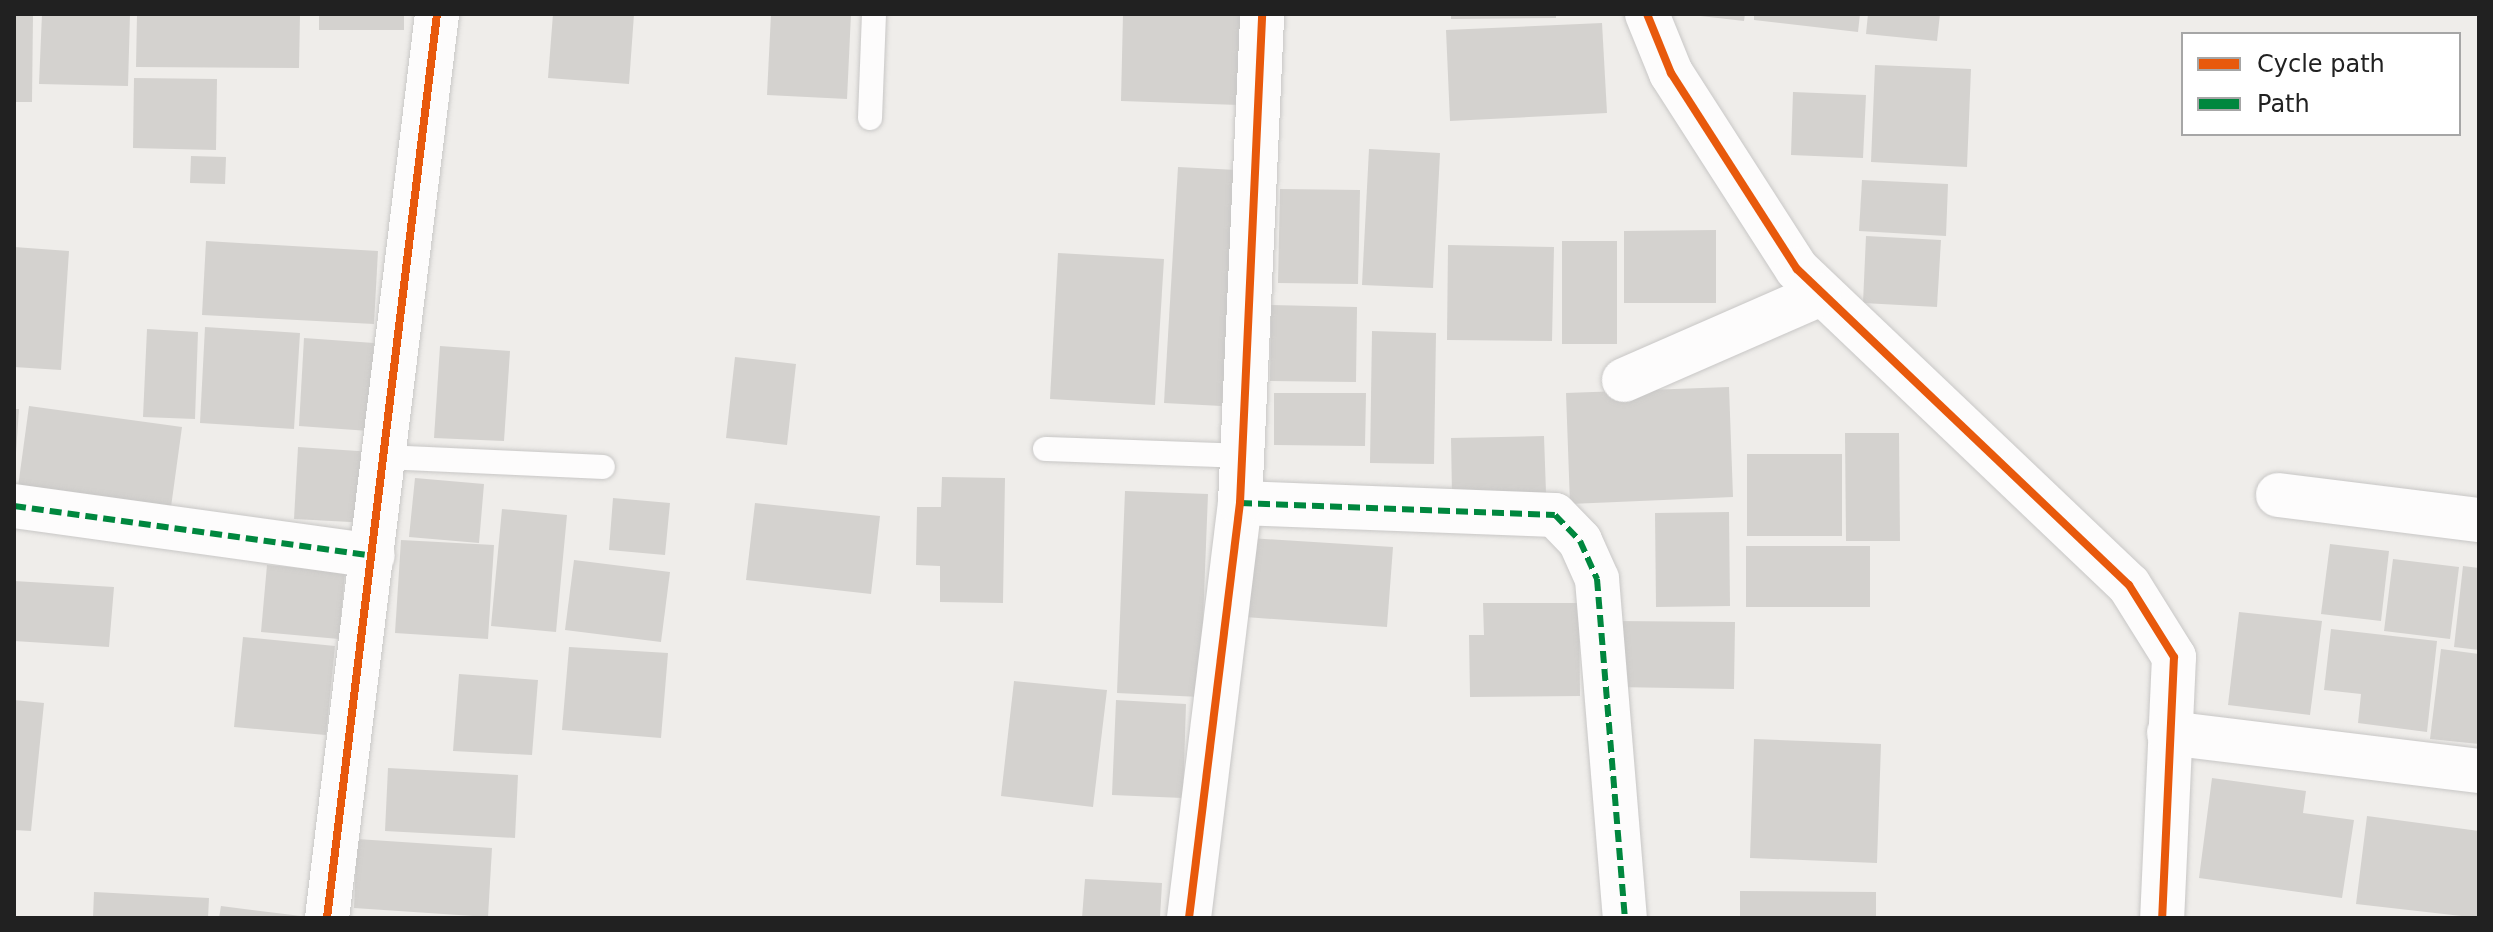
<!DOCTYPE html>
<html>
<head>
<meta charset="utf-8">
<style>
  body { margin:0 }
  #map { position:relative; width:2493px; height:932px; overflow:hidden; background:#efedea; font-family:"DejaVu Sans",sans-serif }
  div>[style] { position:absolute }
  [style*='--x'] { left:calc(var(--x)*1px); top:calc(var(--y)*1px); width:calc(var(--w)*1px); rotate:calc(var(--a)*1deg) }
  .building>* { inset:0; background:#d4d2cf }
  .roads { filter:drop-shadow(0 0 2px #c8c7c6) drop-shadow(0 0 2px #c8c7c6) }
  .lane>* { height:24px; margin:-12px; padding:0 12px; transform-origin:12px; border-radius:12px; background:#fdfcfc }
  .street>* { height:44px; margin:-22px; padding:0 22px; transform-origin:22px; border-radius:22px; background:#fdfcfc }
  .quiet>* { height:6px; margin-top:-3px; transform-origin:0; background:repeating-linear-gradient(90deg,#00873e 0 12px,transparent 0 18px) }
  .cycleway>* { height:8px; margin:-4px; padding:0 4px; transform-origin:4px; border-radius:4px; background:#e8590c }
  span { translate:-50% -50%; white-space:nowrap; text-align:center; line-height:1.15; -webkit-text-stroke:6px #fff; paint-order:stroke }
  .frame { position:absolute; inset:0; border:16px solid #212121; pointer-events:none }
  .legend { position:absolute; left:2181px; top:32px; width:280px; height:104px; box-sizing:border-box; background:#fff; border:2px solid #a6a6a6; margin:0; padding:10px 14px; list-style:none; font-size:24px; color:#212121 }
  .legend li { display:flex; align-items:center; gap:16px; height:40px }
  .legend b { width:40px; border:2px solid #a6a6a6 }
</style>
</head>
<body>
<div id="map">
  <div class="building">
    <div style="clip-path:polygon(14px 14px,33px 14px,32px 102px,14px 102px)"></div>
    <div style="clip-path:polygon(42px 14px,130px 14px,128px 86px,39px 84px)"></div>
    <div style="clip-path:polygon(137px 14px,300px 14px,299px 68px,136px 67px)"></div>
    <div style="clip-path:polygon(319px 14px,404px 14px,404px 30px,319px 30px)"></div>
    <div style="clip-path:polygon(553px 14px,634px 14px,629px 84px,548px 78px)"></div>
    <div style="clip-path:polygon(771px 14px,851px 14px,847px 99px,767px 95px)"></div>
    <div style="clip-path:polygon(1123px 14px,1242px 14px,1239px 105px,1121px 101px)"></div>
    <div style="clip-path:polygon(1451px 14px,1556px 14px,1556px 18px,1451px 19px)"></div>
    <div style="clip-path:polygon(1683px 14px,1745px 14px,1744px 21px)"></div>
    <div style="clip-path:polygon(1754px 14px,1860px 14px,1858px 32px,1754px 20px)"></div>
    <div style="clip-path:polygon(1868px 14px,1940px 14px,1937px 41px,1866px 34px)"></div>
    <div style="clip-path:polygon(1602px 23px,1607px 113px,1450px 121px,1446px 30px)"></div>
    <div style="clip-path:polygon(1875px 65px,1971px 69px,1967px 167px,1871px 162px)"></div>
    <div style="clip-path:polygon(134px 78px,217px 79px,216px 150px,133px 148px)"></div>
    <div style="clip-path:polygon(1793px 92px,1866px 95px,1863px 158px,1791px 155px)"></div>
    <div style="clip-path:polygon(1369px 149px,1440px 153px,1433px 288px,1362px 285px)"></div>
    <div style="clip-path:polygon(191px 156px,226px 157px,225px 184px,190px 183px)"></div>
    <div style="clip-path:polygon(1178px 167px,1237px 170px,1222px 406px,1164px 403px)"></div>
    <div style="clip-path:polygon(1862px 180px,1948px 184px,1946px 236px,1859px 231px)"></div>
    <div style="clip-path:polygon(1280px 189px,1360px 190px,1358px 284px,1278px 283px)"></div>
    <div style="clip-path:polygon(1716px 230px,1716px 303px,1624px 303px,1624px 231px)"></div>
    <div style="clip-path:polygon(1866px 236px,1941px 240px,1937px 307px,1863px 303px)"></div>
    <div style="clip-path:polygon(206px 241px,378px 251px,374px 324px,202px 315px)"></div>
    <div style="clip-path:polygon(1562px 241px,1617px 241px,1617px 344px,1562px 344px)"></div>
    <div style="clip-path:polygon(1448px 245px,1554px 247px,1552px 341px,1447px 340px)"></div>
    <div style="clip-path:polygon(14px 247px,69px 251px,61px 370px,14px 367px)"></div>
    <div style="clip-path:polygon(1058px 253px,1164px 259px,1155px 405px,1050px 399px)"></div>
    <div style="clip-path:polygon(1271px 305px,1357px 307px,1356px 382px,1270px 381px)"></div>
    <div style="clip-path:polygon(205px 327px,300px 333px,294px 429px,200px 423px)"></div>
    <div style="clip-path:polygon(147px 329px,198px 332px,195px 419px,143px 417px)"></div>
    <div style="clip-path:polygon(1372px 331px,1436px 333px,1434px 464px,1370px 463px)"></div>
    <div style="clip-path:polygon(304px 338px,374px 343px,369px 431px,299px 426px)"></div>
    <div style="clip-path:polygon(440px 346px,510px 351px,504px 441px,434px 438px)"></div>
    <div style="clip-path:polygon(735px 357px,796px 364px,787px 445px,726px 438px)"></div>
    <div style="clip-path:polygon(1729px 387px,1733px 497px,1570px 504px,1566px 393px)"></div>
    <div style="clip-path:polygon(1274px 393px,1366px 393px,1365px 446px,1274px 445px)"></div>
    <div style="clip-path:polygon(29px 406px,182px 427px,171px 507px,18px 487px)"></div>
    <div style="clip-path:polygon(14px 409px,19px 409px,16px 453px,14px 453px)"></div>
    <div style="clip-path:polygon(1845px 433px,1899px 433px,1900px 541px,1846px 541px)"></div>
    <div style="clip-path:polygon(1544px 436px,1546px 493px,1452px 495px,1451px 438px)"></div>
    <div style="clip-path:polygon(298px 447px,373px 452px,369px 523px,294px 519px)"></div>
    <div style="clip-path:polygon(1747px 454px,1842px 454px,1842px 536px,1747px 536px)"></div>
    <div style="clip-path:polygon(942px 477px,1005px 478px,1003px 603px,940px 602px,940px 566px,916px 565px,917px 507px,941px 507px)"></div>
    <div style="clip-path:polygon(415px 478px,484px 484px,479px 543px,409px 537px)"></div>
    <div style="clip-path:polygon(1125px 491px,1208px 494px,1200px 697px,1117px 693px)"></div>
    <div style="clip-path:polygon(613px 498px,670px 503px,665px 555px,609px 550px)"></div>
    <div style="clip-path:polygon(755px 503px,880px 516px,871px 594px,746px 580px)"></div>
    <div style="clip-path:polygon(502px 509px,567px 515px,556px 632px,491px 626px)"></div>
    <div style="clip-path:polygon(1729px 512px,1730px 606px,1656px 607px,1655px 513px)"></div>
    <div style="clip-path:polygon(1250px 538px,1393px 547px,1387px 627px,1245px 617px)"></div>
    <div style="clip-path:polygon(401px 540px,494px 545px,488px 639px,395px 633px)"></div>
    <div style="clip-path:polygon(2330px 544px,2389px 551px,2381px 621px,2321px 614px)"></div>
    <div style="clip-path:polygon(1746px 546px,1870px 546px,1870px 607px,1746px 607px)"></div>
    <div style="clip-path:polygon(2393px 559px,2459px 567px,2450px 639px,2384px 631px)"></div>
    <div style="clip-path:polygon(574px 560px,670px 572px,661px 642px,565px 630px)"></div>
    <div style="clip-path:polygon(267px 565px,345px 572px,339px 639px,261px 632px)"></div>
    <div style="clip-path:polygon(2463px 566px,2479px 568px,2479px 650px,2454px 647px)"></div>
    <div style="clip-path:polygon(14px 581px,114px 587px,109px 647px,14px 641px)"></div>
    <div style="clip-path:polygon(1483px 603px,1579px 603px,1580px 696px,1470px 697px,1469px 635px,1484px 635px)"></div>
    <div style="clip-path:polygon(2239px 612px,2322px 621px,2310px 715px,2228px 705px)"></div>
    <div style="clip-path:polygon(1616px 621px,1735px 622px,1734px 689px,1615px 687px)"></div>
    <div style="clip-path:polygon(2331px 629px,2437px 641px,2427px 732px,2358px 723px,2361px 694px,2324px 690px)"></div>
    <div style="clip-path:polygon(243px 637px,335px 646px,326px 735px,234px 727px)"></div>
    <div style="clip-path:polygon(569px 647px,668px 653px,661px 738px,562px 730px)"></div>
    <div style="clip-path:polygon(2441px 649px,2479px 654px,2479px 744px,2430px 739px)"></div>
    <div style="clip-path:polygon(459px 674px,538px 680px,532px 755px,453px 751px)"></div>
    <div style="clip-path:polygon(1014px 681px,1107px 690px,1093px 807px,1001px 796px)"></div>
    <div style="clip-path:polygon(14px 700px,44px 703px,31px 831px,14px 830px)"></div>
    <div style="clip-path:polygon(1116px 700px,1186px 704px,1183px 798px,1112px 795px)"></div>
    <div style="clip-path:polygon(1754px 739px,1881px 744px,1877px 863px,1750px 858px)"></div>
    <div style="clip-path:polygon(388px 768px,518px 775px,515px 838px,385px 831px)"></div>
    <div style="clip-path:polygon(2212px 778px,2306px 791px,2303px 813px,2354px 820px,2342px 898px,2199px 878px)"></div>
    <div style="clip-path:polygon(2367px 816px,2479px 831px,2479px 918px,2356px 904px)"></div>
    <div style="clip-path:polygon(357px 839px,492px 848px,488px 917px,354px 908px)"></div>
    <div style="clip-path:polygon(1085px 879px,1162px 883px,1160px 918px,1082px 918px)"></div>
    <div style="clip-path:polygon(1740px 891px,1876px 892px,1876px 918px,1740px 918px)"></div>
    <div style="clip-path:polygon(94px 892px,209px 898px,208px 918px,93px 918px)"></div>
    <div style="clip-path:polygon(221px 906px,301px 916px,300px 918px,219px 918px)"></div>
  </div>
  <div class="roads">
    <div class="lane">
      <div style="--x:870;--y:118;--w:104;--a:-87.8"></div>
      <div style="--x:1045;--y:449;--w:197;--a:2"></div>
      <div style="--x:385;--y:457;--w:218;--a:2.6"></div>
    </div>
    <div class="street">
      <div style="--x:1647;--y:14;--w:64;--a:67.9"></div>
      <div style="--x:1671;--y:73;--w:233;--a:57.3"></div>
      <div style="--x:1797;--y:269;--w:458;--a:43.6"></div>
      <div style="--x:2129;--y:585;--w:85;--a:58"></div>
      <div style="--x:2174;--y:657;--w:261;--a:92.6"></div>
      <div style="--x:1624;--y:380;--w:213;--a:-23.6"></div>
      <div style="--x:2278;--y:495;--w:203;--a:7.1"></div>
      <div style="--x:1240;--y:503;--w:315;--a:2.2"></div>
      <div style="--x:1555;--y:515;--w:36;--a:46"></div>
      <div style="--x:1580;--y:541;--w:42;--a:65.9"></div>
      <div style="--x:1597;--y:579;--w:340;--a:85.3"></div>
      <div style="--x:14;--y:506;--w:362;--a:7.9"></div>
      <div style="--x:2169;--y:733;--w:312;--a:7"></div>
      <div style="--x:327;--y:918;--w:911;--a:-83.06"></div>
      <div style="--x:1189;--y:918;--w:418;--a:-83"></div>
      <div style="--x:1240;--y:503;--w:489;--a:-87.4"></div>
    </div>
  </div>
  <div class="quiet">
    <div style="--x:1240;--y:503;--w:315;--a:2.2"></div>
    <div style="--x:1555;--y:515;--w:36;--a:46"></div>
    <div style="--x:1580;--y:541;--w:42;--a:65.9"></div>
    <div style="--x:1597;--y:579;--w:340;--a:85.3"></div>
    <div style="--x:14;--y:506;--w:362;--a:7.9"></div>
  </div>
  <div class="cycleway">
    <div style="--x:1647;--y:14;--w:64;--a:67.9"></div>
    <div style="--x:1671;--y:73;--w:233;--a:57.3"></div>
    <div style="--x:1797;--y:269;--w:458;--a:43.6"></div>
    <div style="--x:2129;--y:585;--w:85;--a:58"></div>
    <div style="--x:2174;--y:657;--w:261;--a:92.6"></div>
    <div style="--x:327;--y:918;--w:911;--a:-83.06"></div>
    <div style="--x:1189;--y:918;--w:418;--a:-83"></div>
    <div style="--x:1240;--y:503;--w:489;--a:-87.4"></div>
  </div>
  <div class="frame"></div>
  <ul class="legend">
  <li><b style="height:10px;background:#e8590c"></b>Cycle path</li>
  <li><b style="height:10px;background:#00873e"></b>Path</li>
  </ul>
</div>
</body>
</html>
